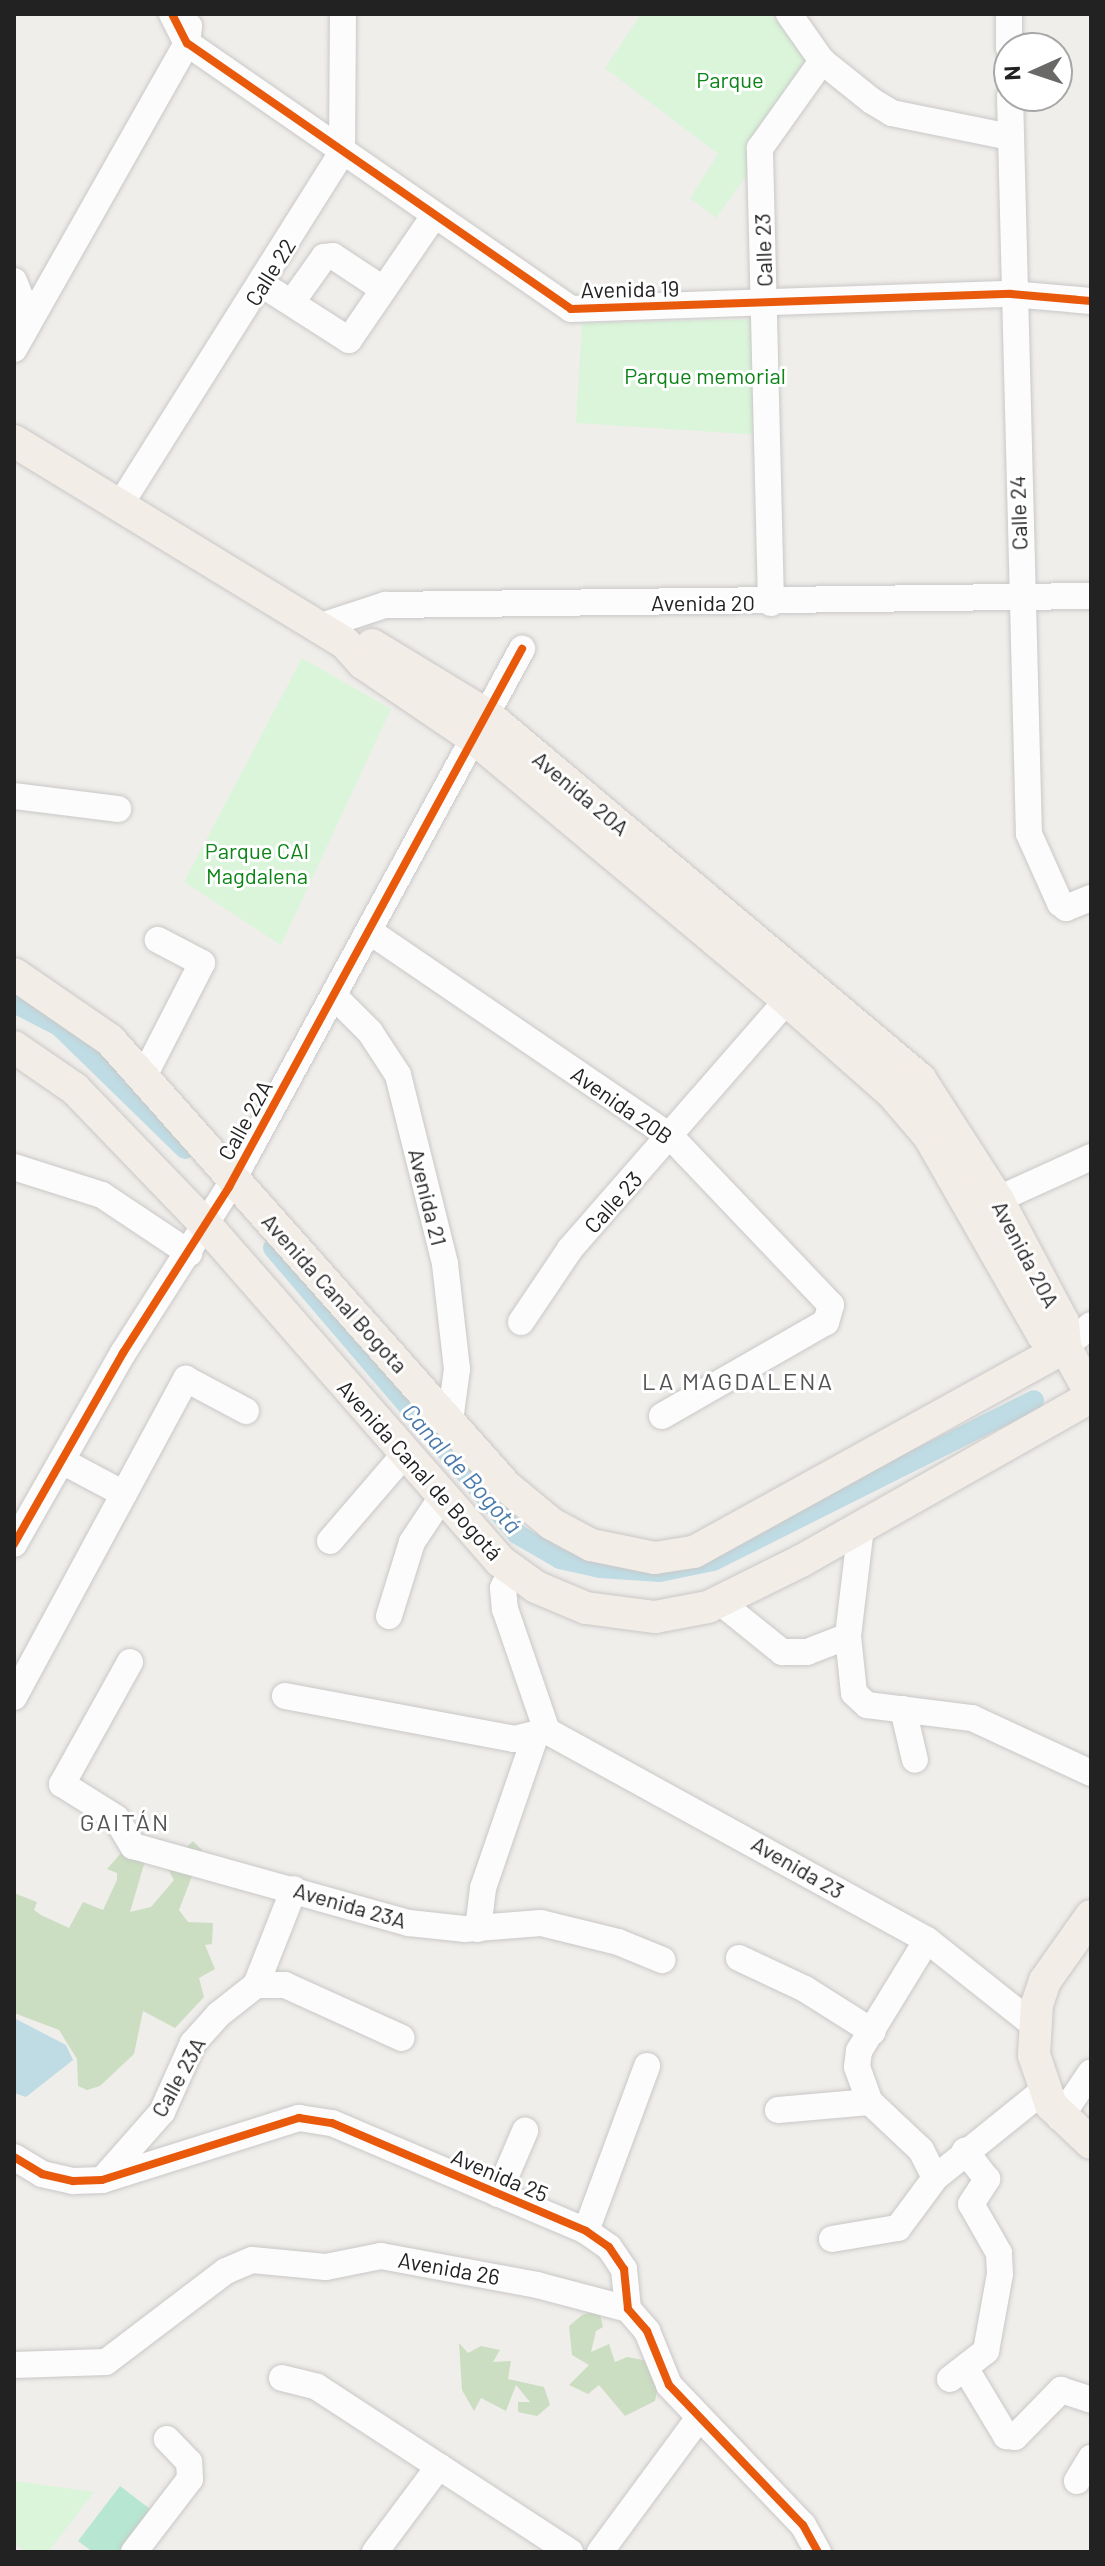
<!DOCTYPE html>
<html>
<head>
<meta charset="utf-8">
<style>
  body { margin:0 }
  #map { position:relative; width:1105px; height:2566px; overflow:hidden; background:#f0eeeb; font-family:Barlow,sans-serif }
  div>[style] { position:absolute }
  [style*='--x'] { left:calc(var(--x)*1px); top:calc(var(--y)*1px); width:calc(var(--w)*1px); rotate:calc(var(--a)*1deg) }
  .forest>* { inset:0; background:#cbdec1 }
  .park>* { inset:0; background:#daf5da }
  .pitch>* { inset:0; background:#b7e6d2 }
  .water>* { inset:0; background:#bfdbe3 }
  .canal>* { height:20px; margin:-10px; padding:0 10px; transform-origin:10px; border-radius:10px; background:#bfdbe3 }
  .roads { filter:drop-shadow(0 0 2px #c9c8c7) drop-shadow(0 0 2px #c9c8c7) }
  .minor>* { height:26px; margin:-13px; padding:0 13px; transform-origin:13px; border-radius:13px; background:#fdfcfc }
  .major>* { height:32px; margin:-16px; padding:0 16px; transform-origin:16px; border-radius:16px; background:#f3ede7 }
  .cycleway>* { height:8px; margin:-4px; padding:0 4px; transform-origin:4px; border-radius:4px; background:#e8590c }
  span { translate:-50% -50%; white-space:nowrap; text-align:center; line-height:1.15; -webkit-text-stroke:6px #fff; paint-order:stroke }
  .park-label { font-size:22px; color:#0c8416 }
  .street-label { font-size:22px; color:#222 }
  .neighbourhood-label { font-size:24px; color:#555; letter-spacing:2px }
  .water-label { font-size:24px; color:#4a7aab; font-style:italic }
  .frame { position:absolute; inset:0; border:16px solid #222; pointer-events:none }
  .north { position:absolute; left:993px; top:32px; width:80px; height:80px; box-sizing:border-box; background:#fff; border:2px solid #a7a7a7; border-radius:50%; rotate:267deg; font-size:22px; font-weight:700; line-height:32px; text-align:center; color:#222 }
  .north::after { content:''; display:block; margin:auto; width:28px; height:36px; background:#6a6968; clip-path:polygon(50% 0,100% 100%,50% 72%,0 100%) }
</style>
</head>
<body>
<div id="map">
  <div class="forest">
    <div style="clip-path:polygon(193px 1841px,202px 1850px,179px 1910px,188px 1922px,213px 1923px,212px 1944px,205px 1945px,215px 1969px,199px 1978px,204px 1997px,175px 2028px,143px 2011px,134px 2054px,100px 2086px,87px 2090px,78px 2086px,77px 2059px,59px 2030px,14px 2013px,14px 1893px,37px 1902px,34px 1910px,41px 1915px,69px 1928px,83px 1902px,103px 1910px,117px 1880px,117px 1873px,107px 1869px,128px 1845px,145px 1861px,130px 1912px,151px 1907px,174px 1880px,166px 1866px)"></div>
    <div style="clip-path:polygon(599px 2310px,603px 2327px,596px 2331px,591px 2352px,609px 2344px,615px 2362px,627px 2357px,648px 2361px,658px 2386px,655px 2401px,625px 2416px,599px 2385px,588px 2394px,569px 2385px,589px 2365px,572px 2355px,569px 2326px,582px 2315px)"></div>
    <div style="clip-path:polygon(459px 2343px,468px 2353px,481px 2346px,500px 2350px,493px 2362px,511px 2361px,508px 2379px,544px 2387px,550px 2405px,537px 2416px,518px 2412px,518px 2402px,530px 2402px,516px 2385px,506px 2411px,481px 2398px,474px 2411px,462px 2390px)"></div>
  </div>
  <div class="park">
    <div style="clip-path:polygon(641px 14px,768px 14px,829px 61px,716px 218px,690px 198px,718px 154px,605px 68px)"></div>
    <div style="clip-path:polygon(761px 319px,761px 435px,576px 423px,582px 323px)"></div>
    <div style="clip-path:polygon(302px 658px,391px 709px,281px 945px,184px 882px)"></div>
    <div style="clip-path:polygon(14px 2481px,94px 2492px,48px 2552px,26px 2552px,14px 2543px)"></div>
  </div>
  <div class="pitch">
    <div style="clip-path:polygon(120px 2486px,154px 2512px,124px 2552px,93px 2552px,78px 2541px)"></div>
  </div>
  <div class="water">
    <div style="clip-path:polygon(14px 2018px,66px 2045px,73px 2060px,26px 2097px,14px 2093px)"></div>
  </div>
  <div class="canal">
    <div style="--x:14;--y:1003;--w:51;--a:27.1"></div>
    <div style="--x:59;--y:1026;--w:176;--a:44.3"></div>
    <div style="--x:273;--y:1248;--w:376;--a:49.5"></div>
    <div style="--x:517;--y:1534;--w:50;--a:30.2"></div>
    <div style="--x:560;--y:1559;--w:41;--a:12.7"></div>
    <div style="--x:600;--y:1568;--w:60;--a:3.8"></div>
    <div style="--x:660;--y:1572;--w:54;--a:-11.7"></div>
    <div style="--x:713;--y:1561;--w:359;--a:-26.6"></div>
  </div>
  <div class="roads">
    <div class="minor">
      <div style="--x:172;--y:14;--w:33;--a:63"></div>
      <div style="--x:187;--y:43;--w:467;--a:34.7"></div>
      <div style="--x:571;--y:309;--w:440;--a:-2"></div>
      <div style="--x:1011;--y:294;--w:80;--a:5"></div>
      <div style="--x:789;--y:14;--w:57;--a:54.9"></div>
      <div style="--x:822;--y:61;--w:64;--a:38.7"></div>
      <div style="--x:872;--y:101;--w:23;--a:31"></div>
      <div style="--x:892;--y:113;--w:120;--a:11.5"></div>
      <div style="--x:1009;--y:14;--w:34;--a:90"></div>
      <div style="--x:1010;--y:96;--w:738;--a:88.53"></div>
      <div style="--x:1029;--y:834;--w:76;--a:65.8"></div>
      <div style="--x:1060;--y:903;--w:8;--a:40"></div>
      <div style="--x:1066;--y:908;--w:27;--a:-22"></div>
      <div style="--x:14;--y:281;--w:40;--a:68"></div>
      <div style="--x:263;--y:285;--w:102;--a:32.6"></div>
      <div style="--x:349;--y:340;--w:150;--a:-55.6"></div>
      <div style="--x:292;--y:302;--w:55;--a:-54.6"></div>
      <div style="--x:324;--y:257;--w:9;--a:-6"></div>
      <div style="--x:333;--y:256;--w:60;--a:33.4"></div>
      <div style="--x:14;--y:349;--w:352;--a:-60.5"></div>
      <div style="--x:187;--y:43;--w:17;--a:-83"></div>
      <div style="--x:120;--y:505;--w:416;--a:-57.8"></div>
      <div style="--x:342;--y:153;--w:139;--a:-89.6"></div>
      <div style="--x:771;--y:603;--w:455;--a:-91.4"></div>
      <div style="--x:760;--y:148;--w:107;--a:-54.5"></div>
      <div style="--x:318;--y:627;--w:71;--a:-18.2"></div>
      <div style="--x:385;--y:605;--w:706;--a:-0.73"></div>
      <div style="--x:14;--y:796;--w:105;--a:7.1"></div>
      <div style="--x:369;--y:931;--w:366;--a:34.3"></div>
      <div style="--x:671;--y:1137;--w:232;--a:46.4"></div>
      <div style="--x:831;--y:1305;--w:18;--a:106"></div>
      <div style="--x:826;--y:1322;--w:189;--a:150.2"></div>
      <div style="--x:334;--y:996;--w:51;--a:45"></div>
      <div style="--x:370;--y:1032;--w:51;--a:56.9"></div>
      <div style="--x:398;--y:1075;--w:195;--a:76"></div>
      <div style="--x:445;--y:1264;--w:106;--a:83.5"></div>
      <div style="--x:457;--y:1369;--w:52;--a:97.7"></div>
      <div style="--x:144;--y:1076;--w:127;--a:-62.8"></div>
      <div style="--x:202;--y:963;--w:50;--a:-152.4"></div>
      <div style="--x:14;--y:1167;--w:92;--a:17.7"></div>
      <div style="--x:102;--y:1195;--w:105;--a:33.7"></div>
      <div style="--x:981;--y:1207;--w:121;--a:-24.4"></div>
      <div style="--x:521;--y:1322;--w:88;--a:-56.1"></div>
      <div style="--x:570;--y:1249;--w:350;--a:-48.9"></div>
      <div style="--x:1065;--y:1347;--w:34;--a:-40"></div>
      <div style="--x:62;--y:1461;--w:70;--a:28"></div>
      <div style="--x:861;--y:1527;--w:110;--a:96.8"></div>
      <div style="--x:848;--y:1636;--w:57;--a:84"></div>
      <div style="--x:854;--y:1693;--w:18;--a:43"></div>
      <div style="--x:867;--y:1705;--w:106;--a:7.1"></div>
      <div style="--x:972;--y:1718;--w:131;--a:24.8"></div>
      <div style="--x:330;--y:1541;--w:113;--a:-49.3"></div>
      <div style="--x:14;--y:1544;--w:220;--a:-60.3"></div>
      <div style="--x:123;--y:1353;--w:197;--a:-57.4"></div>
      <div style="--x:229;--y:1187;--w:613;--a:-61.43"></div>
      <div style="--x:511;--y:1571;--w:19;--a:115"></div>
      <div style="--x:503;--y:1588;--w:21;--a:85"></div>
      <div style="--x:505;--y:1609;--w:129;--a:71"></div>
      <div style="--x:720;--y:1602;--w:80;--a:38.9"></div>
      <div style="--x:782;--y:1652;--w:25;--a:0"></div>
      <div style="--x:807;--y:1652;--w:44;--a:-21.3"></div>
      <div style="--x:389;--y:1616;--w:77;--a:-72.7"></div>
      <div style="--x:412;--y:1542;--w:54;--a:-56.3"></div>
      <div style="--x:130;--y:1662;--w:140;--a:119.1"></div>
      <div style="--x:62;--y:1784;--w:64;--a:32.2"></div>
      <div style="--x:116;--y:1818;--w:33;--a:59"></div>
      <div style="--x:133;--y:1846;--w:287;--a:15.6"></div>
      <div style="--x:409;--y:1923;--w:55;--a:6.2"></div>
      <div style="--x:464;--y:1929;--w:77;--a:-4.5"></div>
      <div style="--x:541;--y:1923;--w:79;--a:13.9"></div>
      <div style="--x:618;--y:1942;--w:48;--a:22.2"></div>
      <div style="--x:285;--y:1696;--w:233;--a:10.6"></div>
      <div style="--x:514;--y:1739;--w:34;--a:-14"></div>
      <div style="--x:547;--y:1731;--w:434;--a:28.8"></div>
      <div style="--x:927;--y:1940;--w:138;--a:38.5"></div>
      <div style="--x:14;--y:1697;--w:362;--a:-61.6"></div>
      <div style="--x:186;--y:1379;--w:68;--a:28.1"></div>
      <div style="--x:903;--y:1709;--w:52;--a:76.8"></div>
      <div style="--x:478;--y:1929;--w:41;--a:-83"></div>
      <div style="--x:483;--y:1888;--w:163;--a:-71"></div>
      <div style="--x:927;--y:1940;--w:130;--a:121.5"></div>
      <div style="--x:859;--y:2051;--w:16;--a:97"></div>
      <div style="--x:857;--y:2067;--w:37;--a:70"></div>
      <div style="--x:870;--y:2102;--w:70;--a:43.3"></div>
      <div style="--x:921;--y:2150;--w:31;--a:63"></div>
      <div style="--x:739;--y:1958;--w:73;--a:25.2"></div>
      <div style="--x:805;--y:1989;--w:80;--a:32.3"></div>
      <div style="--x:256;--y:1985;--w:29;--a:0"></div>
      <div style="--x:285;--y:1985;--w:128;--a:24.4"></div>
      <div style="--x:778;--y:2110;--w:92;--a:-5"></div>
      <div style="--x:1060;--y:2118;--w:55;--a:-56"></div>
      <div style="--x:14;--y:2157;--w:33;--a:31"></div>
      <div style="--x:42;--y:2174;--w:32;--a:13"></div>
      <div style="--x:73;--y:2181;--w:29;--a:-2"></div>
      <div style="--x:102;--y:2180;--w:207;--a:-17.5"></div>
      <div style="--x:299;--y:2118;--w:33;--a:9"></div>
      <div style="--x:332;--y:2123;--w:276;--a:23"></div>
      <div style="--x:586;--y:2231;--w:28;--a:35"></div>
      <div style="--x:609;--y:2247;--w:27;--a:56"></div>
      <div style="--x:624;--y:2269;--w:40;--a:84.3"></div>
      <div style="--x:628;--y:2309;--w:29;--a:49"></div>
      <div style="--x:647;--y:2331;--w:58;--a:67.8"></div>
      <div style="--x:669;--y:2385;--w:194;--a:46.3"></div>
      <div style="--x:803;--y:2525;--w:31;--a:61"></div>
      <div style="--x:102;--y:2180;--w:91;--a:-48.6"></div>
      <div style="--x:162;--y:2112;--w:76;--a:-65.8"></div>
      <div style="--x:193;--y:2043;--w:38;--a:-48"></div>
      <div style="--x:218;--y:2015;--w:48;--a:-38.3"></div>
      <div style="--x:256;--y:1985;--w:103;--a:-68.4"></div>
      <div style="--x:498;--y:2194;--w:69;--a:-66.8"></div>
      <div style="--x:586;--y:2231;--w:176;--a:-69.7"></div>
      <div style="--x:832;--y:2239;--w:67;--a:-9.5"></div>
      <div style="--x:898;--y:2228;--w:62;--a:-53.5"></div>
      <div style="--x:935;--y:2178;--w:140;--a:-38.9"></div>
      <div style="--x:14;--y:2365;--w:92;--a:-1.9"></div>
      <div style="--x:106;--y:2362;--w:151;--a:-37.2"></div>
      <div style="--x:226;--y:2271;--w:28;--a:-23"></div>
      <div style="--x:252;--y:2260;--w:74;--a:5.4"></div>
      <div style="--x:326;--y:2267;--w:56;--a:-11.3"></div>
      <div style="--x:381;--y:2256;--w:159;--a:10.5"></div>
      <div style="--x:537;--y:2285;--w:94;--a:14.8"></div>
      <div style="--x:967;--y:2371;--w:76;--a:59"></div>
      <div style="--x:1006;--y:2436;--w:9;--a:6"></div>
      <div style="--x:1015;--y:2437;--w:66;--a:-45.6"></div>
      <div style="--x:1061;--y:2390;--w:32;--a:18"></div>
      <div style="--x:282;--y:2378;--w:36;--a:14"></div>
      <div style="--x:317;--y:2387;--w:302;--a:33.1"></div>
      <div style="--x:950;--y:2379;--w:46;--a:-37.9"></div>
      <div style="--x:986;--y:2351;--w:78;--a:-79.7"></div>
      <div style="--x:1000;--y:2274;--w:21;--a:-93"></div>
      <div style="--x:999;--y:2253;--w:56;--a:-119.7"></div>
      <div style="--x:971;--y:2204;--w:30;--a:-57"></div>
      <div style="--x:987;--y:2179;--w:36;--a:-128"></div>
      <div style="--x:1077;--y:2481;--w:27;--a:-59"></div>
      <div style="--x:134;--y:2552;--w:92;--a:-52.5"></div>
      <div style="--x:190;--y:2479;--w:17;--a:-93"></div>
      <div style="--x:189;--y:2462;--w:32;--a:-134"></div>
      <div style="--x:375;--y:2552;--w:107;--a:-53.3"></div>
      <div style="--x:600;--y:2552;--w:165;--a:-53.6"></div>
    </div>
    <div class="major">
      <div style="--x:14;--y:441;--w:388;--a:31.4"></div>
      <div style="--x:345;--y:643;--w:27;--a:48"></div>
      <div style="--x:363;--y:663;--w:135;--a:34.2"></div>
      <div style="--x:475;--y:739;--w:410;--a:39.9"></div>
      <div style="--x:789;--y:1002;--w:139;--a:41.5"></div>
      <div style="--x:893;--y:1094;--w:55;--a:49.4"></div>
      <div style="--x:929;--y:1136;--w:229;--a:60.2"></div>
      <div style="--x:1043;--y:1335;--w:25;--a:29"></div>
      <div style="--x:372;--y:645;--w:135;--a:31.3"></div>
      <div style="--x:487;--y:715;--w:566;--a:40.05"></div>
      <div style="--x:920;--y:1079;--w:144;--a:57.2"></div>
      <div style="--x:998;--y:1200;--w:138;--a:62"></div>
      <div style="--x:1063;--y:1322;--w:25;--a:85"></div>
      <div style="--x:1065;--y:1347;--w:54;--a:61"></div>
      <div style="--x:14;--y:974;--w:116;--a:34.5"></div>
      <div style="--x:110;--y:1040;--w:596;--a:48.4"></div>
      <div style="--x:506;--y:1486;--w:60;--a:39.6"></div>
      <div style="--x:552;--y:1524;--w:44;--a:28.3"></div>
      <div style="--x:591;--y:1545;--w:65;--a:11.5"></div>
      <div style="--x:655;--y:1558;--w:39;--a:-9"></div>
      <div style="--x:694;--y:1552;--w:424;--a:-28.9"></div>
      <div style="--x:14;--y:1047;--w:74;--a:34.5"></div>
      <div style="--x:75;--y:1089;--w:189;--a:46.1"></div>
      <div style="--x:206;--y:1225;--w:446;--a:48.8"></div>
      <div style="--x:500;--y:1561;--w:44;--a:35.8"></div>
      <div style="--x:536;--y:1587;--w:54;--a:22.8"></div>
      <div style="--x:586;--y:1608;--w:70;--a:7.4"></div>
      <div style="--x:655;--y:1617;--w:54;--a:-10.7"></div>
      <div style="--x:708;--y:1607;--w:104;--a:-26.3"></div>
      <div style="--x:801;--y:1561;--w:333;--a:-29.5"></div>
      <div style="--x:1091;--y:1916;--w:80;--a:125.3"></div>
      <div style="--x:1045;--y:1981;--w:24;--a:109"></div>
      <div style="--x:1037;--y:2004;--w:51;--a:93.4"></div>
      <div style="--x:1034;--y:2055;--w:53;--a:71.2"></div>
      <div style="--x:1051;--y:2105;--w:55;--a:43.5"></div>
    </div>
  </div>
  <div class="cycleway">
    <div style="--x:172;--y:14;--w:33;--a:63"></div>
    <div style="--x:187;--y:43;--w:467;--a:34.7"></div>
    <div style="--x:571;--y:309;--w:440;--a:-2"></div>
    <div style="--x:1011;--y:294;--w:80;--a:5"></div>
    <div style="--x:14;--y:1544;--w:220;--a:-60.3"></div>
    <div style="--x:123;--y:1353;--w:197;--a:-57.4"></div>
    <div style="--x:229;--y:1187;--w:613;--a:-61.43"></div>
    <div style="--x:14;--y:2157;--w:33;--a:31"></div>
    <div style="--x:42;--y:2174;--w:32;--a:13"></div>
    <div style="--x:73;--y:2181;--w:29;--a:-2"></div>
    <div style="--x:102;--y:2180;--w:207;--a:-17.5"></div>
    <div style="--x:299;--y:2118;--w:33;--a:9"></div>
    <div style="--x:332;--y:2123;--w:276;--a:23"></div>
    <div style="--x:586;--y:2231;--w:28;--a:35"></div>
    <div style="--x:609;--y:2247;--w:27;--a:56"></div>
    <div style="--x:624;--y:2269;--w:40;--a:84.3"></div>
    <div style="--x:628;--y:2309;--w:29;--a:49"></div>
    <div style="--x:647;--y:2331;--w:58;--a:67.8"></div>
    <div style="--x:669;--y:2385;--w:194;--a:46.3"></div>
    <div style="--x:803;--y:2525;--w:31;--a:61"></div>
  </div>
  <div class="park-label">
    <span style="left:730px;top:80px">Parque</span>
    <span style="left:705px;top:376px">Parque memorial</span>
    <span style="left:257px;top:863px">Parque CAI<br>Magdalena</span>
  </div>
  <div class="street-label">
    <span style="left:763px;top:250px;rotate:-92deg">Calle 23</span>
    <span style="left:270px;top:272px;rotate:-58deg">Calle 22</span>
    <span style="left:630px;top:289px;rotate:-1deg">Avenida 19</span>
    <span style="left:1018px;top:513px;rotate:-92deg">Calle 24</span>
    <span style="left:703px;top:603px">Avenida 20</span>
    <span style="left:581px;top:793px;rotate:40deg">Avenida 20A</span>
    <span style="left:622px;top:1105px;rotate:35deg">Avenida 20B</span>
    <span style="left:245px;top:1120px;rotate:-61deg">Calle 22A</span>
    <span style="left:428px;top:1197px;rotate:76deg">Avenida 21</span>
    <span style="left:613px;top:1202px;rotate:-48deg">Calle 23</span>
    <span style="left:1026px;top:1254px;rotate:62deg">Avenida 20A</span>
    <span style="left:335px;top:1293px;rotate:48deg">Avenida Canal Bogota</span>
    <span style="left:420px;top:1470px;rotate:48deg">Avenida Canal de Bogotá</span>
    <span style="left:798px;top:1867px;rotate:30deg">Avenida 23</span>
    <span style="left:350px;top:1905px;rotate:16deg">Avenida 23A</span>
    <span style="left:178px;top:2077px;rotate:-61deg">Calle 23A</span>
    <span style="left:500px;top:2175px;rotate:23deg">Avenida 25</span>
    <span style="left:449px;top:2268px;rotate:10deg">Avenida 26</span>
  </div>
  <div class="neighbourhood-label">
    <span style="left:738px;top:1381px">LA MAGDALENA</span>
    <span style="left:125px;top:1822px">GAITÁN</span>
  </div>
  <div class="water-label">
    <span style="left:462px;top:1468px;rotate:48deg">Canal de Bogotá</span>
  </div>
  <div class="frame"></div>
  <div class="north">N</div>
</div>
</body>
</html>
